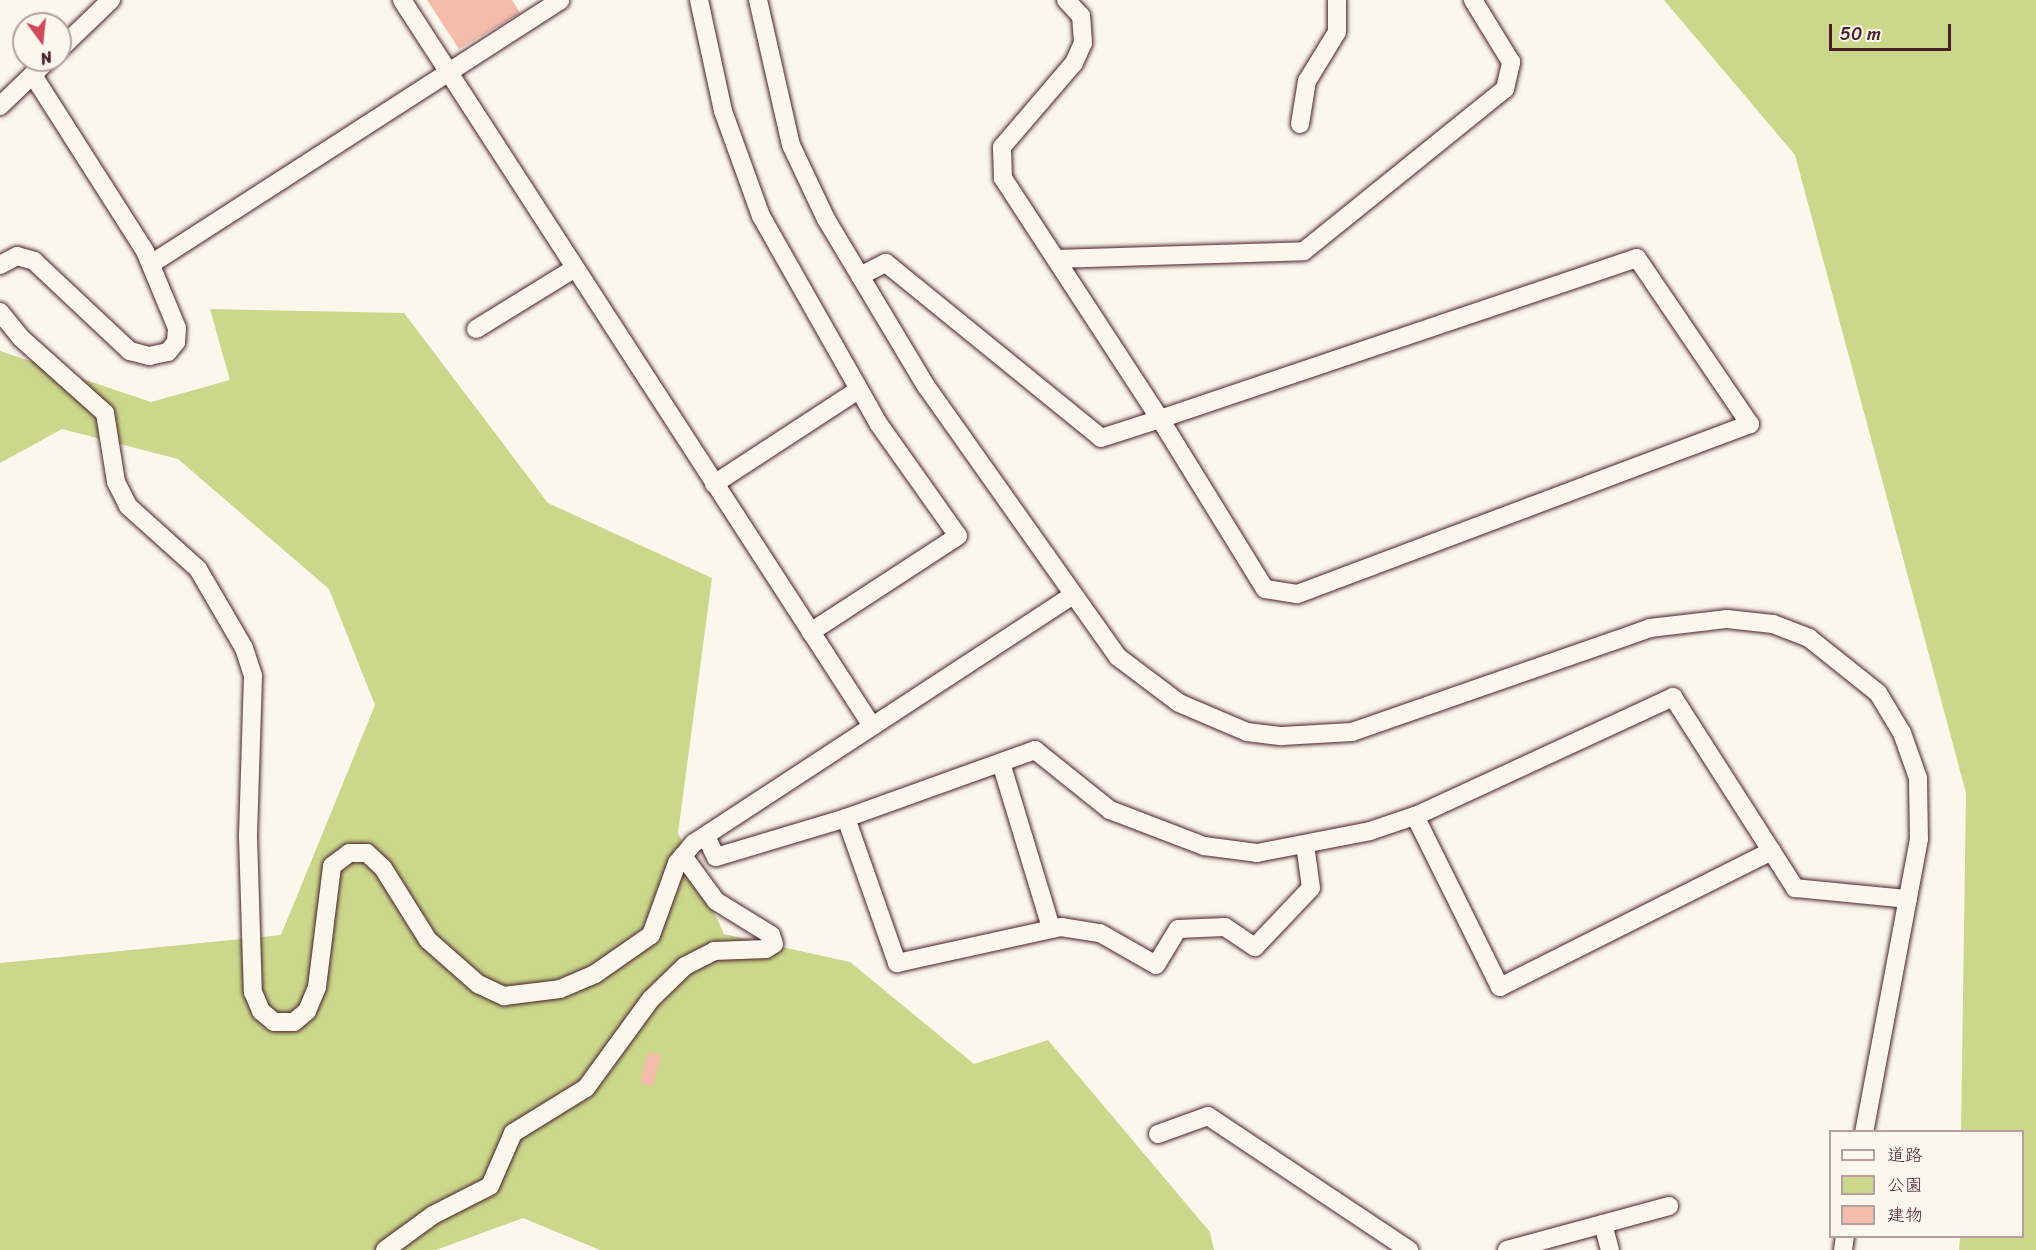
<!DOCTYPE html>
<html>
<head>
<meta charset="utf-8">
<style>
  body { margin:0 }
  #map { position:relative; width:2036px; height:1250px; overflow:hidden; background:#fbf7ec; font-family:Sriracha,"Klee One",sans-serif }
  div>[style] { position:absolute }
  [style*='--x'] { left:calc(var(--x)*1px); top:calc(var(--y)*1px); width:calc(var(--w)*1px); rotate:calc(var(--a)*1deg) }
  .green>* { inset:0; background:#cbd88b }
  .building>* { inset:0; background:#f4bcaa }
  .roads { filter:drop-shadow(0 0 2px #4a1f2b) drop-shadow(0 0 2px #4a1f2b) }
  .minor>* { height:18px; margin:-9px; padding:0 9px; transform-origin:9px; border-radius:9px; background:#fbf7ec }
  span { translate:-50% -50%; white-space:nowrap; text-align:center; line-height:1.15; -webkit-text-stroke:5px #fbf7ec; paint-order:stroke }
  .legend { position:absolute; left:1829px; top:1130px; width:195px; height:108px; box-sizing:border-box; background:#fbf7ec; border:2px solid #b4a19f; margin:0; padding:8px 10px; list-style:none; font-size:18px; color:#4a1f2b }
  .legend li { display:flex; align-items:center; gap:12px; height:30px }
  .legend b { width:30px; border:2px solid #b4a19f }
  .north { position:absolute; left:12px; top:12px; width:60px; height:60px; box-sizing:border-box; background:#fbf7ec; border:2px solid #b4a19f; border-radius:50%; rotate:165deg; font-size:16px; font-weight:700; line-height:24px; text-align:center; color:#4a1f2b }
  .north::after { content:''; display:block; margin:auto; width:21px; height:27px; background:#d1495b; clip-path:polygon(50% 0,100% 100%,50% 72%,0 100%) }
  .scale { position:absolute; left:1829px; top:24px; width:122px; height:27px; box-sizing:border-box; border:3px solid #4a1f2b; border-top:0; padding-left:8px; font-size:18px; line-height:21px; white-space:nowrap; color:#4a1f2b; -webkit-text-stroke:4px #fbf7ec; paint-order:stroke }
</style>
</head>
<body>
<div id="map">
  <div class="green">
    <div style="clip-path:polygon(1664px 0,2036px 0,2036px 1250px,1959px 1250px,1960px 1237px,2022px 1236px,2022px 1132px,1961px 1131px,1966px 793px,1795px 155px)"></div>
    <div style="clip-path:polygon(210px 309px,404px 313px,548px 503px,712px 578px,678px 833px,724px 934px,850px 962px,974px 1064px,1048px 1040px,1210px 1232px,1214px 1250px,600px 1250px,523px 1218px,436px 1250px,0 1250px,0 963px,281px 935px,375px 705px,329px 589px,178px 459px,62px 429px,0 463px,0 351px,151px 402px,230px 380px)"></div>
  </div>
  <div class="building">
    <div style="clip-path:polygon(427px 0,512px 0,520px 13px,459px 49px)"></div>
    <div style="clip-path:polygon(648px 1052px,661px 1055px,653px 1086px,640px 1083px)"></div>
  </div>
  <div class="roads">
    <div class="minor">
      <div style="--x:402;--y:0;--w:865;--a:57.08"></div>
      <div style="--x:699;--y:0;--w:114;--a:77.8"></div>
      <div style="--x:723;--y:111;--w:112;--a:70.1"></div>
      <div style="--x:761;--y:216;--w:238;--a:60.5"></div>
      <div style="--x:878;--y:423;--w:138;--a:54.7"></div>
      <div style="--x:958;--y:536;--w:176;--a:146.9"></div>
      <div style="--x:758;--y:0;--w:149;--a:77.2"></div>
      <div style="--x:791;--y:145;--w:82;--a:64.7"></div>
      <div style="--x:826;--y:219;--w:195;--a:59.1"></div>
      <div style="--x:926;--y:386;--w:332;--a:54.7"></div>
      <div style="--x:1118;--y:657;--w:76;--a:37"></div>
      <div style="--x:1179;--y:703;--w:74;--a:23.1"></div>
      <div style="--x:1247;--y:732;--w:35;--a:7"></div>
      <div style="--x:1282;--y:736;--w:70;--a:-3.3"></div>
      <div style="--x:1352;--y:732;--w:316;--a:-19.2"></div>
      <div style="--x:1650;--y:628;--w:78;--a:-6.7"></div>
      <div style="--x:1727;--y:619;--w:46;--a:6.2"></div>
      <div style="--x:1773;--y:624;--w:39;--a:21"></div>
      <div style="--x:1809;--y:638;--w:88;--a:38.6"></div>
      <div style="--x:1878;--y:693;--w:47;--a:59"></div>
      <div style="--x:1902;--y:733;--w:48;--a:70.4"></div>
      <div style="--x:1918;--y:778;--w:61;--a:89.1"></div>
      <div style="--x:1919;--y:839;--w:298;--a:100.6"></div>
      <div style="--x:60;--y:49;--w:71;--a:-43.9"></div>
      <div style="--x:0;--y:106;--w:66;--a:-43.8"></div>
      <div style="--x:1300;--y:124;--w:44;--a:-80.8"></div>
      <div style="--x:1307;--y:81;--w:57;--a:-58.5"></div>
      <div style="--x:1337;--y:32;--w:32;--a:-90"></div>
      <div style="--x:1056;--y:259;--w:248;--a:-1.8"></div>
      <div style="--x:1304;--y:251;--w:258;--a:-38.9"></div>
      <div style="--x:1505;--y:89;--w:28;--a:-77"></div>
      <div style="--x:1511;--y:62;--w:73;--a:-121.5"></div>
      <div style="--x:151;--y:264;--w:487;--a:-32.8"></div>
      <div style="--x:0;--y:265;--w:19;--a:-28"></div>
      <div style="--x:17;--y:256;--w:18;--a:16"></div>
      <div style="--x:34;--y:261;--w:132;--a:43.2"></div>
      <div style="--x:130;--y:351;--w:20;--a:15"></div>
      <div style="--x:149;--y:356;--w:19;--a:-12"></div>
      <div style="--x:168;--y:352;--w:13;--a:-51"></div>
      <div style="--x:176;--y:342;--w:14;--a:-86"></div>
      <div style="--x:177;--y:328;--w:83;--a:-112.6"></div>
      <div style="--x:145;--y:251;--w:209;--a:-122.5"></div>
      <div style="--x:860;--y:276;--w:29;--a:-27"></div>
      <div style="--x:886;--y:263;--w:277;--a:39.1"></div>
      <div style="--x:1101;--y:438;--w:62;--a:-17.9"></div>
      <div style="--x:1160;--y:419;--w:503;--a:-18.65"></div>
      <div style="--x:1637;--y:258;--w:201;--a:55.8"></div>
      <div style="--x:1750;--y:424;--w:484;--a:159.4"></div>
      <div style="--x:1297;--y:594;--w:32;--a:-171"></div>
      <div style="--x:1265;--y:589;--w:200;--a:-121.7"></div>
      <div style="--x:1160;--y:419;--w:288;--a:-123.1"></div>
      <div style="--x:1003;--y:178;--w:31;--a:-92"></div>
      <div style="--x:1002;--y:147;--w:111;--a:-49.4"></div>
      <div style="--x:1074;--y:63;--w:22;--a:-66"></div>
      <div style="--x:1083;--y:43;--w:27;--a:-94"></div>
      <div style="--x:1081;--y:16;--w:22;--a:-133"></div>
      <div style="--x:0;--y:312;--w:33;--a:51"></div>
      <div style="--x:21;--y:338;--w:113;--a:41.8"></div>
      <div style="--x:105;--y:413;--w:70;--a:80.9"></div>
      <div style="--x:116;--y:482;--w:27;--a:63"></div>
      <div style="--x:128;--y:506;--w:94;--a:42"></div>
      <div style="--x:198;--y:569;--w:91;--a:59.8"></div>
      <div style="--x:244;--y:648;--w:29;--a:72"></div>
      <div style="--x:253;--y:676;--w:161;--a:91.8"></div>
      <div style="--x:248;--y:837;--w:155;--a:88.2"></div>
      <div style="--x:253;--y:992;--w:21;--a:67"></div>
      <div style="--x:261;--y:1011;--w:17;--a:40"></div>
      <div style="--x:274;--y:1022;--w:20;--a:0"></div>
      <div style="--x:294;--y:1022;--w:17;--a:-40"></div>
      <div style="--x:307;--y:1011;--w:26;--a:-67"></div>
      <div style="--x:317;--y:987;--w:122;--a:-82.9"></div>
      <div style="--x:332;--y:866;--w:21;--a:-37"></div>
      <div style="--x:349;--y:853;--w:18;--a:0"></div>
      <div style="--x:367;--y:853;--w:22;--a:43"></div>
      <div style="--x:383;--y:868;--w:85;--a:58"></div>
      <div style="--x:428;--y:940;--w:67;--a:41.3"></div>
      <div style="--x:478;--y:984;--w:29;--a:25"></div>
      <div style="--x:504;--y:996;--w:56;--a:-7.1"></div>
      <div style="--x:560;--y:989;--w:38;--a:-23"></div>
      <div style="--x:595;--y:974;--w:68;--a:-34.9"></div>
      <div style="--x:651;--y:935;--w:77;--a:-70.1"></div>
      <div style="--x:677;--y:863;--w:26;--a:-50"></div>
      <div style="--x:694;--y:843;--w:453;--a:-33.2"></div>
      <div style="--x:476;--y:329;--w:116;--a:-31.6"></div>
      <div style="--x:714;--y:484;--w:172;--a:-33.1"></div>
      <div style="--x:1001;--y:763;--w:172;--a:73.1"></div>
      <div style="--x:1415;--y:816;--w:191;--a:63.6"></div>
      <div style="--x:1500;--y:987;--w:304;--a:-26.6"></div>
      <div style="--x:846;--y:818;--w:154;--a:70.6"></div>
      <div style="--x:897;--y:963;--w:168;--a:-12.4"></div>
      <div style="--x:1061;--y:927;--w:39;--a:9"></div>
      <div style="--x:1100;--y:933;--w:64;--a:29.7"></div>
      <div style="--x:1156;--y:965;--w:42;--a:-58.6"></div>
      <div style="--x:1178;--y:929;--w:47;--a:-2.4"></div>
      <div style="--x:1225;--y:927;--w:36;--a:34"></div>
      <div style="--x:1255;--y:947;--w:81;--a:-46.5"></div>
      <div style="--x:1311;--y:888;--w:44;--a:-97.8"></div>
      <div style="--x:706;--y:836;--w:23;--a:65"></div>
      <div style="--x:716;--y:857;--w:136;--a:-16.7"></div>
      <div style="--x:846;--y:818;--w:201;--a:-19.8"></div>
      <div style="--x:1035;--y:750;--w:96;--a:38.7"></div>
      <div style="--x:1110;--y:810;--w:101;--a:21"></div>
      <div style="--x:1204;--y:846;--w:53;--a:7.5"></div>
      <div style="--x:1257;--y:853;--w:115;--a:-11"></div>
      <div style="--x:1370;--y:831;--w:53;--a:-18.8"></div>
      <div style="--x:1420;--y:814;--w:279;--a:-24.8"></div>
      <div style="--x:1673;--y:697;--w:227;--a:57.4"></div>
      <div style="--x:1795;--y:888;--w:113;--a:5.6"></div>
      <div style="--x:1158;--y:1134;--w:53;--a:-19.8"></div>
      <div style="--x:1208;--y:1116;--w:242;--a:33.7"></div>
      <div style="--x:1603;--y:1224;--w:27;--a:75"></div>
      <div style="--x:385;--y:1250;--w:59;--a:-36.1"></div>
      <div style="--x:433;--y:1215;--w:64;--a:-27"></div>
      <div style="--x:490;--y:1186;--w:58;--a:-66.5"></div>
      <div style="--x:513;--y:1133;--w:86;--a:-31.7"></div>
      <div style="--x:586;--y:1088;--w:110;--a:-53.9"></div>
      <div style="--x:651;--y:999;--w:47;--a:-44.1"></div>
      <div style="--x:685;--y:966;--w:33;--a:-27"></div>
      <div style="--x:714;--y:951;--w:52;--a:-2.2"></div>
      <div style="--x:766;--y:949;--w:9;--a:-32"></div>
      <div style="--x:774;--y:944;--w:9;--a:-108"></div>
      <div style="--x:771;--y:935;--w:65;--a:-148.3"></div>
      <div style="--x:716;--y:901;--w:56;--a:-126.3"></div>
      <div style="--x:1507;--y:1250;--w:168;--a:-15.2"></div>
      <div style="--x:1843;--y:1250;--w:14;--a:-82"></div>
    </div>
  </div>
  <ul class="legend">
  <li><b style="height:8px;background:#fbf7ec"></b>道路</li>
  <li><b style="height:16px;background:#cbd88b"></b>公園</li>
  <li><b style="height:16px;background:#f4bcaa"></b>建物</li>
  </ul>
  <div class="north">N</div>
  <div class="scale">50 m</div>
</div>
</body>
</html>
